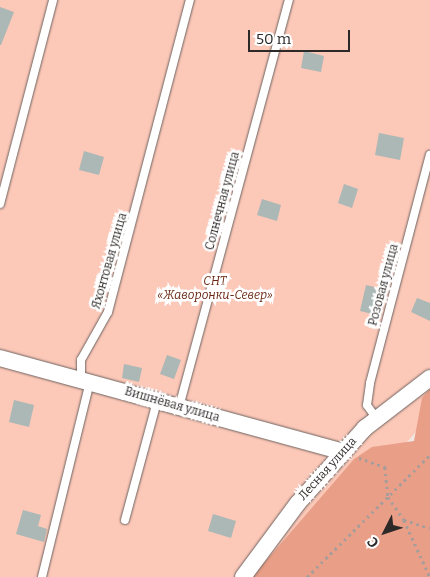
<!DOCTYPE html>
<html>
<head>
<meta charset="utf-8">
<style>
  body { margin:0 }
  #map { position:relative; width:430px; height:577px; overflow:hidden; background:#f1e5e1; font-family:Bitter,serif }
  div>[style] { position:absolute }
  [style*='--x'] { left:calc(var(--x)*1px); top:calc(var(--y)*1px); width:calc(var(--w)*1px); rotate:calc(var(--a)*1deg) }
  .green>* { inset:0; background:#fcc8b8 }
  .forest>* { inset:0; background:#e99e87 }
  .building>* { inset:0; background:#abb8b6 }
  .path>* { height:2.5px; margin-top:-1.25px; transform-origin:0; background:repeating-linear-gradient(90deg,#a69d9a 0 2.5px,transparent 0 6.5px) }
  .roads { filter:drop-shadow(0 0 1px #6d6360) drop-shadow(0 0 1px #6d6360) }
  .lane>* { height:8px; margin:-4px; padding:0 4px; transform-origin:4px; border-radius:4px; background:#fff }
  .street>* { height:16px; margin:-8px; padding:0 8px; transform-origin:8px; border-radius:8px; background:#fff }
  span { translate:-50% -50%; white-space:nowrap; text-align:center; line-height:1.15; -webkit-text-stroke:5px #fff; paint-order:stroke }
  .street-label { font-size:12px; color:#2d2928 }
  .park-label { font-size:12px; color:#692711; font-style:italic }
  .north { position:absolute; left:360px; top:507px; width:50px; height:50px; -webkit-text-stroke:4px #fff; paint-order:stroke; rotate:229deg; font-size:14px; font-weight:700; line-height:20px; text-align:center; color:#2d2928 }
  .north::after { content:''; display:block; margin:auto; width:18px; height:22px; background:#2d2928; clip-path:polygon(50% 0,100% 100%,50% 72%,0 100%) }
  .scale { position:absolute; left:248px; top:30px; width:102px; height:22px; box-sizing:border-box; border:2px solid #2d2928; border-top:0; padding-left:6px; font-size:15px; line-height:18px; white-space:nowrap; color:#2d2928; -webkit-text-stroke:4px #fff; paint-order:stroke }
</style>
</head>
<body>
<div id="map">
  <div class="green">
    <div style="clip-path:polygon(0 0,430px 0,430px 416px,287px 577px,0 577px)"></div>
  </div>
  <div class="forest">
    <div style="clip-path:polygon(430px 389px,430px 577px,252px 577px,354px 459px,372px 447px,414px 441px,422px 398px)"></div>
  </div>
  <div class="building">
    <div style="clip-path:polygon(0 7px,14px 12px,1px 45px,0 45px)"></div>
    <div style="clip-path:polygon(304px 51px,324px 56px,321px 72px,301px 68px)"></div>
    <div style="clip-path:polygon(379px 133px,404px 138px,400px 160px,375px 155px)"></div>
    <div style="clip-path:polygon(84px 151px,104px 157px,99px 175px,79px 170px)"></div>
    <div style="clip-path:polygon(344px 184px,358px 189px,352px 208px,338px 203px)"></div>
    <div style="clip-path:polygon(262px 199px,281px 205px,277px 221px,257px 215px)"></div>
    <div style="clip-path:polygon(366px 285px,387px 290px,381px 316px,360px 311px)"></div>
    <div style="clip-path:polygon(417px 298px,430px 303px,430px 321px,411px 312px)"></div>
    <div style="clip-path:polygon(167px 355px,181px 360px,174px 379px,160px 374px)"></div>
    <div style="clip-path:polygon(124px 364px,142px 368px,139px 382px,122px 378px)"></div>
    <div style="clip-path:polygon(14px 400px,34px 405px,29px 427px,9px 422px)"></div>
    <div style="clip-path:polygon(23px 510px,41px 515px,38px 526px,47px 529px,44px 542px,16px 534px)"></div>
    <div style="clip-path:polygon(213px 514px,236px 521px,231px 538px,208px 531px)"></div>
  </div>
  <div class="path">
    <div style="--x:359;--y:458;--w:28;--a:19"></div>
    <div style="--x:385;--y:467;--w:30;--a:84"></div>
    <div style="--x:388;--y:497;--w:28;--a:55"></div>
    <div style="--x:404;--y:520;--w:63;--a:65.5"></div>
    <div style="--x:404;--y:520;--w:27;--a:17"></div>
    <div style="--x:307;--y:577;--w:173;--a:-44.8"></div>
  </div>
  <div class="roads">
    <div class="lane">
      <div style="--x:0;--y:204;--w:211;--a:-75.4"></div>
      <div style="--x:179;--y:407;--w:422;--a:-74.9"></div>
      <div style="--x:377;--y:419;--w:17;--a:-126"></div>
      <div style="--x:367;--y:405;--w:22;--a:-82"></div>
      <div style="--x:370;--y:383;--w:236;--a:-75.3"></div>
      <div style="--x:125;--y:520;--w:123;--a:-74.9"></div>
      <div style="--x:42;--y:577;--w:201;--a:-76.2"></div>
      <div style="--x:90;--y:382;--w:11;--a:-142"></div>
      <div style="--x:81;--y:375;--w:15;--a:-90"></div>
      <div style="--x:81;--y:360;--w:55;--a:-60.6"></div>
      <div style="--x:108;--y:312;--w:323;--a:-75.3"></div>
    </div>
    <div class="street">
      <div style="--x:0;--y:358;--w:356;--a:15.3"></div>
      <div style="--x:243;--y:577;--w:92;--a:-53.4"></div>
      <div style="--x:298;--y:503;--w:101;--a:-48.2"></div>
      <div style="--x:365;--y:428;--w:82;--a:-37.6"></div>
    </div>
  </div>
  <div class="street-label">
    <span style="left:223px;top:201px;rotate:-75deg">Солнечная улица</span>
    <span style="left:110px;top:261px;rotate:-74deg">Яхонтовая улица</span>
    <span style="left:384px;top:285px;rotate:-75deg">Розовая улица</span>
    <span style="left:172px;top:405px;rotate:16deg">Вишнёвая улица</span>
    <span style="left:328px;top:469px;rotate:-48deg">Лесная улица</span>
  </div>
  <div class="park-label">
    <span style="left:215px;top:289px">СНТ<br>«Жаворонки-Север»</span>
  </div>
  <div class="north">С</div>
  <div class="scale">50 m</div>
</div>
</body>
</html>
